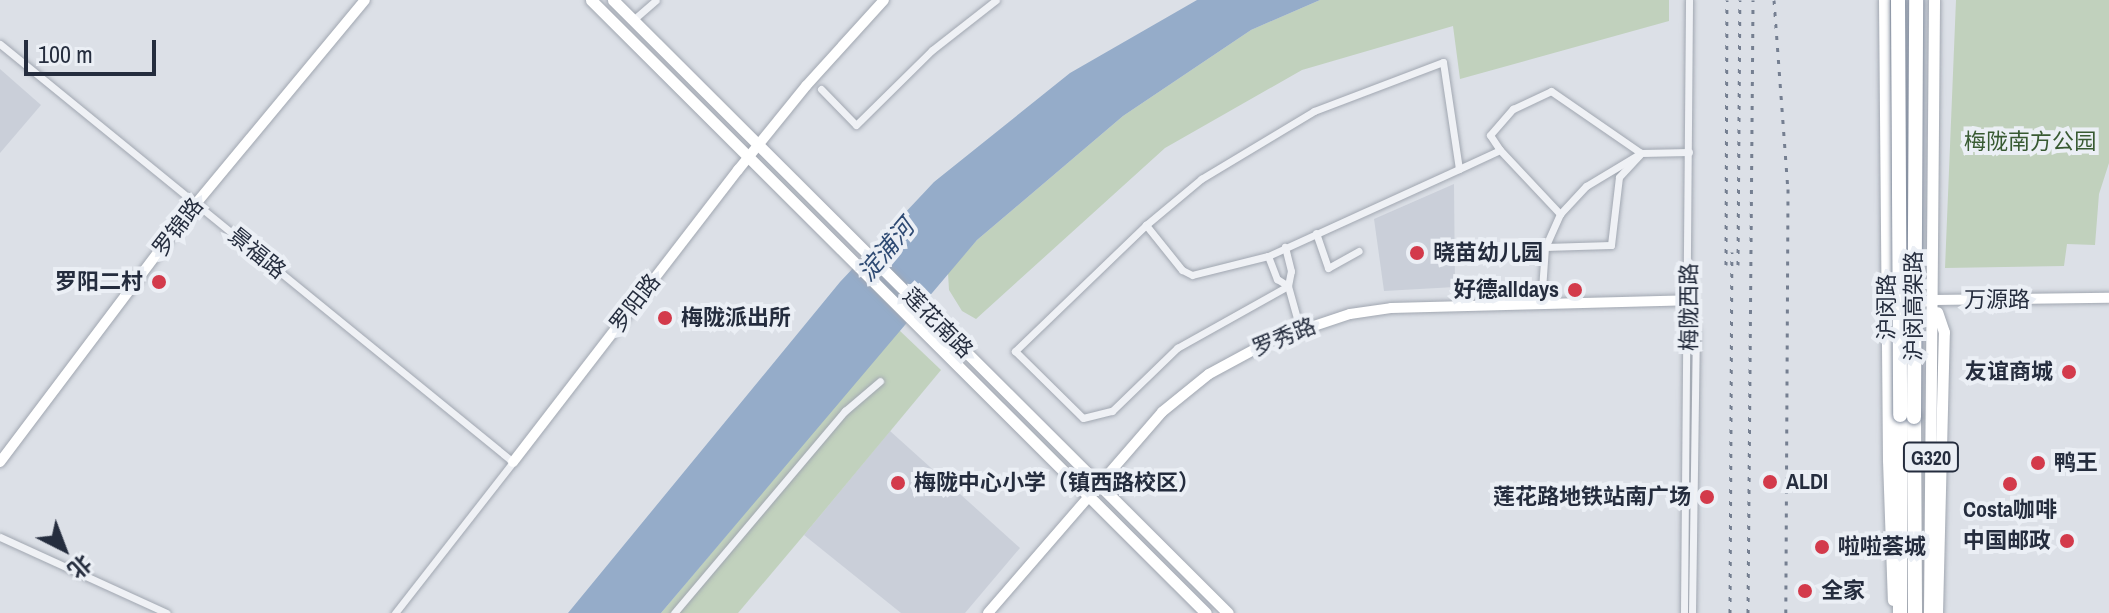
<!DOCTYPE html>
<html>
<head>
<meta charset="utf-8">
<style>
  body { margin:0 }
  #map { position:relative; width:2109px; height:613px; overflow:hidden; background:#dce0e7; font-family:"Archivo Narrow","Noto Sans SC",sans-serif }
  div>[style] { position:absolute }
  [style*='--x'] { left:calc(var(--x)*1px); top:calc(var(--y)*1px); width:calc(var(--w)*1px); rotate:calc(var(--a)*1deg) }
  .built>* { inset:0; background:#cacfd9 }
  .green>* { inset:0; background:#c1d1bd }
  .water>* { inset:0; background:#95acc9 }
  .roads { filter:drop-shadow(0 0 2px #a1a7b1) drop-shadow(0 0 2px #a1a7b1) }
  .street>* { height:7px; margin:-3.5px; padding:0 3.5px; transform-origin:3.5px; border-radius:3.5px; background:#eff1f5 }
  .secondary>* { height:10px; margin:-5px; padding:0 5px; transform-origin:5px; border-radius:5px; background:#fff }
  .primary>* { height:11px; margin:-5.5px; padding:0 5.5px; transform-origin:5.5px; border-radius:5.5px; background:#fff }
  .highway>* { height:14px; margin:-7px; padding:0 7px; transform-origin:7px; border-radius:7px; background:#fff }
  .rail>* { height:3px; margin-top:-1.5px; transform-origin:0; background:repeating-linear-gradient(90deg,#757f91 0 4px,transparent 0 12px) }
  .bridges { filter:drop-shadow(0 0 2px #838d9e) drop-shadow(0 0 2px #838d9e) }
  .highway-bridge>* { height:14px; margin:-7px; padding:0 7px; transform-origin:7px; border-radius:7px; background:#fff }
  .dots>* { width:22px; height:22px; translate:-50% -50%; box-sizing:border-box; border:4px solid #ebeff5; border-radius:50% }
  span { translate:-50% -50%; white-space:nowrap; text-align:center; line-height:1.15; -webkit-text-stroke:8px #ebeff5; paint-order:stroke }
  .shield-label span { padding:2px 6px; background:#ebeff5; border:2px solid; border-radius:6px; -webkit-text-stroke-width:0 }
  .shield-label { font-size:20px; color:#252d3e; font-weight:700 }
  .park-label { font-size:22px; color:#385a32 }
  .street-label { font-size:22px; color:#252d3e }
  .poi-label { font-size:22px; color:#252d3e; font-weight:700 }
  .left { translate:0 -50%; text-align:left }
  .right { translate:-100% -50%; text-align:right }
  .water-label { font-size:24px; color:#2e4a73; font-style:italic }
  .north { position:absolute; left:24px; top:509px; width:80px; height:80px; -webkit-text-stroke:6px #ebeff5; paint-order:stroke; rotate:138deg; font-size:22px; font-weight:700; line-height:32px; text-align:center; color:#252d3e }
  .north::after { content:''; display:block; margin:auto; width:28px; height:36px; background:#252d3e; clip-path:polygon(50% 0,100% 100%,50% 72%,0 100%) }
  .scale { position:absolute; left:24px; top:40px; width:132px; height:36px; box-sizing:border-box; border:4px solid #252d3e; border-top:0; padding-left:10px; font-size:24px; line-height:28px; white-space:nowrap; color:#252d3e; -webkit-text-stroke:6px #ebeff5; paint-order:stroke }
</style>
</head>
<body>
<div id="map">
  <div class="built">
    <div style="clip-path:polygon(0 69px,41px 105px,0 153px)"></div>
    <div style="clip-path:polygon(1454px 184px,1455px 287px,1384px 291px,1374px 219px)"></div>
    <div style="clip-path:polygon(890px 431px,1020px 548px,965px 613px,901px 613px,804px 535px)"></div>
  </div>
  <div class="green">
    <div style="clip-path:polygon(1320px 0,1669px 0,1669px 21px,1460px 79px,1453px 26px,1302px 70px,1165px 148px,976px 319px,962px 311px,949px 290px,948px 273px,977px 240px,1123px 116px,1251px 30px)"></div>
    <div style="clip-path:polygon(1956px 0,2109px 0,2109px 163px,2099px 194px,2095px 245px,2067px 244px,2064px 266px,1945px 268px)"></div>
    <div style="clip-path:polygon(899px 330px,941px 370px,804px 535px,738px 613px,661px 613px)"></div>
  </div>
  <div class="water">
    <div style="clip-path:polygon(1197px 0,1320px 0,1251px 30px,1123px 116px,977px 240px,661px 613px,568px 613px,840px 282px,934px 182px,1070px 73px)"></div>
  </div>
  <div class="roads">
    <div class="street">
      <div style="--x:633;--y:20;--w:30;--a:-41"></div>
      <div style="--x:0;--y:44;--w:662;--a:39.17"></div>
      <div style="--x:513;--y:462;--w:192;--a:128"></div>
      <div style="--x:821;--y:89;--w:50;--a:45.8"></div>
      <div style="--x:856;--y:125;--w:107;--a:-44.6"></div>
      <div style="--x:932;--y:50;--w:81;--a:-38"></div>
      <div style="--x:1500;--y:150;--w:18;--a:-124"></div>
      <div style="--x:1490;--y:135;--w:35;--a:-49"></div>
      <div style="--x:1513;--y:109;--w:42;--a:-25.3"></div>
      <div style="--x:1551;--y:91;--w:109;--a:34.6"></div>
      <div style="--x:1641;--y:153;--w:64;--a:149"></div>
      <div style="--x:1586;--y:186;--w:38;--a:133"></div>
      <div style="--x:1560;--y:214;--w:36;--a:114"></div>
      <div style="--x:1459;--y:169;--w:45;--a:-24.9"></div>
      <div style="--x:1500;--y:150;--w:88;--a:46.8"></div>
      <div style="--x:1146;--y:225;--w:72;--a:-39.9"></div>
      <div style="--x:1201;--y:179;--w:132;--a:-31"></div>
      <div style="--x:1314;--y:111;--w:138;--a:-20.8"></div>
      <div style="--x:1443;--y:62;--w:108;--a:81.5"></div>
      <div style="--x:1459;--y:169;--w:210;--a:155.5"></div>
      <div style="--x:1268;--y:256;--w:78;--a:166"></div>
      <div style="--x:1192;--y:275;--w:11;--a:-153"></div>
      <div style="--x:1182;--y:270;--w:58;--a:-128.7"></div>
      <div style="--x:1146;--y:225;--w:182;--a:136.1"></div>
      <div style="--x:1015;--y:351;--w:95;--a:44.6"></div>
      <div style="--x:1083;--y:418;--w:30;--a:-14"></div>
      <div style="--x:1112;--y:411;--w:91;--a:-44.1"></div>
      <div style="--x:1177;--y:348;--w:127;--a:-29.2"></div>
      <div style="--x:1288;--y:286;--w:45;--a:74.4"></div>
      <div style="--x:1316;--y:233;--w:37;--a:71"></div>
      <div style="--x:1328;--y:268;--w:35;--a:-29"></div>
      <div style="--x:1268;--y:256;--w:25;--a:69"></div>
      <div style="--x:1277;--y:279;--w:13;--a:32"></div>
      <div style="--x:1288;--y:286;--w:15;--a:-79"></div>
      <div style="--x:1291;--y:271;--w:25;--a:-104"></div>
      <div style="--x:1541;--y:304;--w:57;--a:-86"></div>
      <div style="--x:1545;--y:247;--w:66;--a:-1.7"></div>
      <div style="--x:1611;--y:245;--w:68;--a:-83.3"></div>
      <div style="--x:1619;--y:177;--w:33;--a:-47"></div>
      <div style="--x:1641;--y:153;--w:48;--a:-1.2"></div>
      <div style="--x:0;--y:537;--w:183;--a:24.5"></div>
      <div style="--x:674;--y:613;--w:265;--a:-49.8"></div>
      <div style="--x:845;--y:411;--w:46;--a:-40.6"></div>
      <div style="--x:1684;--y:613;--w:613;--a:-89.53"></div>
      <div style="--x:1692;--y:613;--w:281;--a:-89.2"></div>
      <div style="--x:1696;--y:332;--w:18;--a:-103"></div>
    </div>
    <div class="secondary">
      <div style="--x:1911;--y:304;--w:23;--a:-10"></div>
      <div style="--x:1934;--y:300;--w:175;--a:-0.7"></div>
      <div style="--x:0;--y:462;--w:306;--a:-53"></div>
      <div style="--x:184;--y:218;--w:283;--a:-50.3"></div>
      <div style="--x:513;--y:462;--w:369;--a:-52.4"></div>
      <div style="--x:738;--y:170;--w:108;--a:-51"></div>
      <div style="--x:806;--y:86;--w:116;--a:-47.8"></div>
      <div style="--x:988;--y:613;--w:266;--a:-49.1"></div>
      <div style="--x:1162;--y:412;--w:60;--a:-39"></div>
      <div style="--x:1209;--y:374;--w:72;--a:-28.4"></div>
      <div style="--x:1272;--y:340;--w:82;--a:-18.4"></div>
      <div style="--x:1350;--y:314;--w:41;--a:-8.3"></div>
      <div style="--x:1391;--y:308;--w:298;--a:-1.5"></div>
    </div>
    <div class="primary">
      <div style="--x:591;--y:0;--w:868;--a:44.91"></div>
      <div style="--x:613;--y:0;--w:868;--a:44.91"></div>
      <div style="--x:1884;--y:0;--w:460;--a:89.5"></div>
      <div style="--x:1888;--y:460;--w:140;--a:88"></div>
      <div style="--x:1929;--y:613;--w:613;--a:-89.53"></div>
      <div style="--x:1937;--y:613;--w:281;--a:-88.6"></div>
      <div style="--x:1944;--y:332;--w:21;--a:-109"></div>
    </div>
    <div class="highway">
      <div style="--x:1900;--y:415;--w:198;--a:90"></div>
      <div style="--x:1914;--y:417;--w:196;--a:89.7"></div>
    </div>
  </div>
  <div class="rail">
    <div style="--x:1774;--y:0;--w:190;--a:85.8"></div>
    <div style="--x:1788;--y:189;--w:424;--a:90.3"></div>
    <div style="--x:1726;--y:265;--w:265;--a:-89.8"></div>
    <div style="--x:1738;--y:265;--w:265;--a:-89.6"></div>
    <div style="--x:1730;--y:613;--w:361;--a:-89.7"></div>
    <div style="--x:1748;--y:613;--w:613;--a:-89.53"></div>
  </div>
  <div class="bridges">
    <div class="highway-bridge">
      <div style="--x:1898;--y:0;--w:415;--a:89.7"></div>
      <div style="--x:1914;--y:417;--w:417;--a:-89.7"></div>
    </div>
  </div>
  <div class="dots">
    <div style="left:1417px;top:253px;background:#d33a4b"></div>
    <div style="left:159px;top:282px;background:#d33a4b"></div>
    <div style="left:1575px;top:290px;background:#d33a4b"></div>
    <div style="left:665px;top:318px;background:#d33a4b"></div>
    <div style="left:2069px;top:372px;background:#d33a4b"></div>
    <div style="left:2038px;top:463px;background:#d33a4b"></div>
    <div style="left:1770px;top:482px;background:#d33a4b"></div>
    <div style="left:898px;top:483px;background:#d33a4b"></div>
    <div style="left:2010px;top:484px;background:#d33a4b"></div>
    <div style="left:1707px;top:497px;background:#d33a4b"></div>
    <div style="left:2067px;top:541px;background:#d33a4b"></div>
    <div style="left:1822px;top:547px;background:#d33a4b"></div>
    <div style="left:1805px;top:591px;background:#d33a4b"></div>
  </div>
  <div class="shield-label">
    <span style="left:1931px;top:457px">G320</span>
  </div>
  <div class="park-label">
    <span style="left:2030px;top:142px">梅陇南方公园</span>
  </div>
  <div class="street-label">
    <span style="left:178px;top:227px;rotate:-52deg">罗锦路</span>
    <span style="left:257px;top:253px;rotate:39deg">景福路</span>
    <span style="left:1997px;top:300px">万源路</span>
    <span style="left:635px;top:303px;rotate:-52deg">罗阳路</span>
    <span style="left:1914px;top:306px;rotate:-90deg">沪闵高架路</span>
    <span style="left:1689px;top:307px;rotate:-90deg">梅陇西路</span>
    <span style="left:1887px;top:307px;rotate:-90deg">沪闵路</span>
    <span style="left:938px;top:323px;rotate:45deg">莲花南路</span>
    <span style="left:1284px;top:337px;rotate:-22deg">罗秀路</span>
  </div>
  <div class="poi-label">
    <span class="left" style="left:1433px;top:253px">晓苗幼儿园</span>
    <span class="right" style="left:143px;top:282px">罗阳二村</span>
    <span class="right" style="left:1559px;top:290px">好德alldays</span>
    <span class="left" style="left:681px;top:318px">梅陇派出所</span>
    <span class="right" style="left:2053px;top:372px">友谊商城</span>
    <span class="left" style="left:2054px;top:463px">鸭王</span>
    <span class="left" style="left:1786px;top:482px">ALDI</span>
    <span class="left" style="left:914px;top:483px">梅陇中心小学（镇西路校区）</span>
    <span class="right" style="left:1691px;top:497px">莲花路地铁站南广场</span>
    <span style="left:2010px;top:510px">Costa咖啡</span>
    <span class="right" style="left:2051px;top:541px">中国邮政</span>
    <span class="left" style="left:1838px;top:547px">啦啦荟城</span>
    <span class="left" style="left:1821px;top:591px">全家</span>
  </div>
  <div class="water-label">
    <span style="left:886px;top:250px;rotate:-50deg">淀浦河</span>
  </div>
  <div class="north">北</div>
  <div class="scale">100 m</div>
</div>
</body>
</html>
